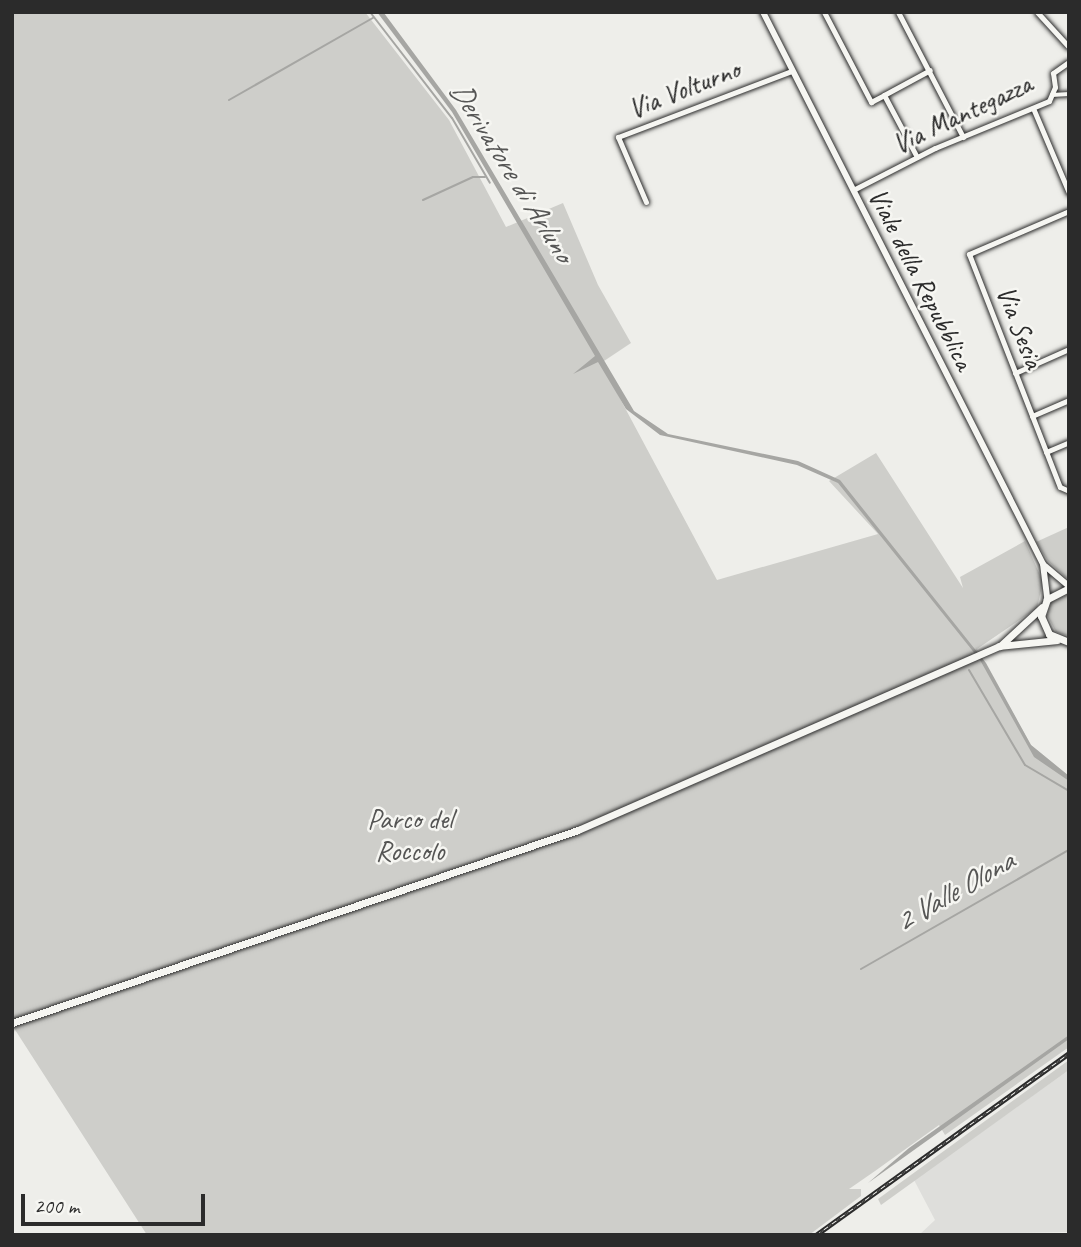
<!DOCTYPE html>
<html>
<head>
<meta charset="utf-8">
<style>
  body { margin:0 }
  #map { position:relative; width:1081px; height:1247px; overflow:hidden; background:#eeeeea; font-family:Caveat,sans-serif }
  div>[style] { position:absolute }
  [style*='--x'] { left:calc(var(--x)*1px); top:calc(var(--y)*1px); width:calc(var(--w)*1px); rotate:calc(var(--a)*1deg) }
  .built>* { inset:0; background:#dededb }
  .green>* { inset:0; background:#cececa }
  .water>* { inset:0; background:#a6a6a3 }
  .stream>* { height:2px; margin:-1px; padding:0 1px; transform-origin:1px; border-radius:1px; background:#a6a6a3 }
  .roads { filter:drop-shadow(0 0 2px #2b2b2b) drop-shadow(0 0 2px #2b2b2b) }
  .pedestrian>* { height:3.5px; margin:-1.75px; padding:0 1.75px; transform-origin:1.75px; border-radius:1.75px; background:#f6f6f2 }
  .minor>* { height:5px; margin:-2.5px; padding:0 2.5px; transform-origin:2.5px; border-radius:2.5px; background:#f6f6f2 }
  .tertiary>* { height:6px; margin:-3px; padding:0 3px; transform-origin:3px; border-radius:3px; background:#f6f6f2 }
  .secondary>* { height:7px; margin:-3.5px; padding:0 3.5px; transform-origin:3.5px; border-radius:3.5px; background:#f6f6f2 }
  .rail>* { height:4.5px; margin-top:-2.25px; transform-origin:0; background:repeating-linear-gradient(90deg,#f6f6f2 0 5px,#2b2b2b 0 10px); box-sizing:border-box; border-block:2px solid #2b2b2b }
  span { translate:-50% -50%; white-space:nowrap; text-align:center; line-height:1.15; -webkit-text-stroke:5px #f6f6f2; paint-order:stroke }
  .street-label { font-size:28px; color:#2b2b2b }
  .park-label { font-size:28px; color:#545453 }
  .water-label { font-size:30px; color:#565655; font-style:italic }
  .frame { position:absolute; inset:0; border:14px solid #2b2b2b; pointer-events:none }
  .scale { position:absolute; left:21px; top:1194px; width:184px; height:32px; box-sizing:border-box; border:4px solid #2b2b2b; border-top:0; padding-left:9px; font-size:21px; line-height:24px; white-space:nowrap; color:#2b2b2b; -webkit-text-stroke:5px #f6f6f2; paint-order:stroke }
</style>
</head>
<body>
<div id="map">
  <div class="built">
    <div style="clip-path:polygon(1069px 1070px,1069px 1232px,919px 1235px,935px 1220px,914px 1180px)"></div>
  </div>
  <div class="green">
    <div style="clip-path:polygon(12px 12px,365px 12px,449px 120px,506px 227px,563px 203px,598px 285px,631px 343px,601px 363px,717px 580px,878px 534px,829px 481px,876px 453px,963px 588px,960px 577px,1025px 541px,1043px 582px,1037px 608px,977px 649px,1031px 745px,1069px 776px,1069px 1047px,945px 1135px,939px 1125px,875px 1171px,849px 1189px,861px 1189px,861px 1196px,809px 1235px,147px 1235px,12px 1025px)"></div>
    <div style="clip-path:polygon(1069px 527px,1069px 580px,1048px 561px,1036px 542px)"></div>
    <div style="clip-path:polygon(1069px 594px,1069px 636px,1056px 632px,1047px 615px,1051px 602px)"></div>
    <div style="clip-path:polygon(1069px 1060px,1069px 1070px,881px 1205px,878px 1199px)"></div>
  </div>
  <div class="water">
    <div style="clip-path:polygon(377px 12px,384px 13px,456px 110px,634px 411px,668px 434px,798px 461px,840px 480px,986px 663px,1031px 745px,1069px 776px,1069px 781px,1034px 757px,980px 660px,838px 483px,797px 465px,660px 435px,626px 409px,598px 362px,573px 374px,595px 356px,452px 112px)"></div>
    <div style="clip-path:polygon(1069px 1035px,1069px 1039px,868px 1183px,909px 1148px)"></div>
  </div>
  <div class="stream">
    <div style="--x:370;--y:12;--w:134;--a:52.3"></div>
    <div style="--x:452;--y:118;--w:75;--a:59.7"></div>
    <div style="--x:229;--y:100;--w:166;--a:-29.7"></div>
    <div style="--x:423;--y:200;--w:55;--a:-24.7"></div>
    <div style="--x:473;--y:177;--w:12;--a:0"></div>
    <div style="--x:969;--y:670;--w:110;--a:59.5"></div>
    <div style="--x:1025;--y:765;--w:51;--a:30.6"></div>
    <div style="--x:861;--y:969;--w:240;--a:-29.8"></div>
  </div>
  <div class="roads">
    <div class="pedestrian">
      <div style="--x:1052;--y:95;--w:17;--a:-3"></div>
    </div>
    <div class="minor">
      <div style="--x:824;--y:12;--w:102;--a:62.4"></div>
      <div style="--x:871;--y:102;--w:15;--a:-28"></div>
      <div style="--x:884;--y:95;--w:70;--a:62"></div>
      <div style="--x:898;--y:12;--w:141;--a:62.5"></div>
      <div style="--x:1037;--y:12;--w:47;--a:47.6"></div>
      <div style="--x:884;--y:95;--w:52;--a:-28.5"></div>
      <div style="--x:1033;--y:108;--w:92;--a:67"></div>
      <div style="--x:853;--y:190;--w:92;--a:-27.1"></div>
      <div style="--x:935;--y:148;--w:123;--a:-22.4"></div>
      <div style="--x:1049;--y:101;--w:15;--a:-67"></div>
      <div style="--x:1055;--y:87;--w:14;--a:-98"></div>
      <div style="--x:1053;--y:73;--w:19;--a:-35"></div>
      <div style="--x:646;--y:202;--w:71;--a:-113.3"></div>
      <div style="--x:618;--y:137;--w:186;--a:-20.8"></div>
      <div style="--x:1069;--y:211;--w:109;--a:156.7"></div>
      <div style="--x:969;--y:254;--w:250;--a:68.7"></div>
      <div style="--x:1060;--y:487;--w:10;--a:24"></div>
      <div style="--x:1015;--y:373;--w:59;--a:-24"></div>
      <div style="--x:1032;--y:416;--w:40;--a:-23.4"></div>
      <div style="--x:1046;--y:452;--w:25;--a:-23"></div>
    </div>
    <div class="tertiary">
      <div style="--x:763;--y:12;--w:619;--a:63.1"></div>
      <div style="--x:1043;--y:564;--w:35;--a:83"></div>
      <div style="--x:1045;--y:566;--w:31;--a:40"></div>
    </div>
    <div class="secondary">
      <div style="--x:1069;--y:588;--w:25;--a:153"></div>
      <div style="--x:1047;--y:599;--w:18;--a:109"></div>
      <div style="--x:1041;--y:616;--w:20;--a:66"></div>
      <div style="--x:1049;--y:634;--w:22;--a:22"></div>
      <div style="--x:1000;--y:646;--w:57;--a:-42.9"></div>
      <div style="--x:12;--y:1023;--w:598;--a:-18.83"></div>
      <div style="--x:578;--y:830;--w:459;--a:-23.6"></div>
      <div style="--x:999;--y:646;--w:58;--a:-5.9"></div>
    </div>
  </div>
  <div class="rail">
    <div style="--x:816;--y:1235;--w:312;--a:-35.7"></div>
  </div>
  <div class="street-label">
    <span style="left:684px;top:89px;rotate:-21deg">Via Volturno</span>
    <span style="left:962px;top:114px;rotate:-25deg">Via Mantegazza</span>
    <span style="left:921px;top:279px;rotate:63deg">Viale della Repubblica</span>
    <span style="left:1020px;top:327px;rotate:69deg">Via Sesia</span>
  </div>
  <div class="park-label">
    <span style="left:410px;top:835px">Parco del<br>Roccolo</span>
  </div>
  <div class="water-label">
    <span style="left:512px;top:171px;rotate:58deg">Derivatore di Arluno</span>
    <span style="left:954px;top:891px;rotate:-30deg">2 Valle Olona</span>
  </div>
  <div class="frame"></div>
  <div class="scale">200 m</div>
</div>
</body>
</html>
